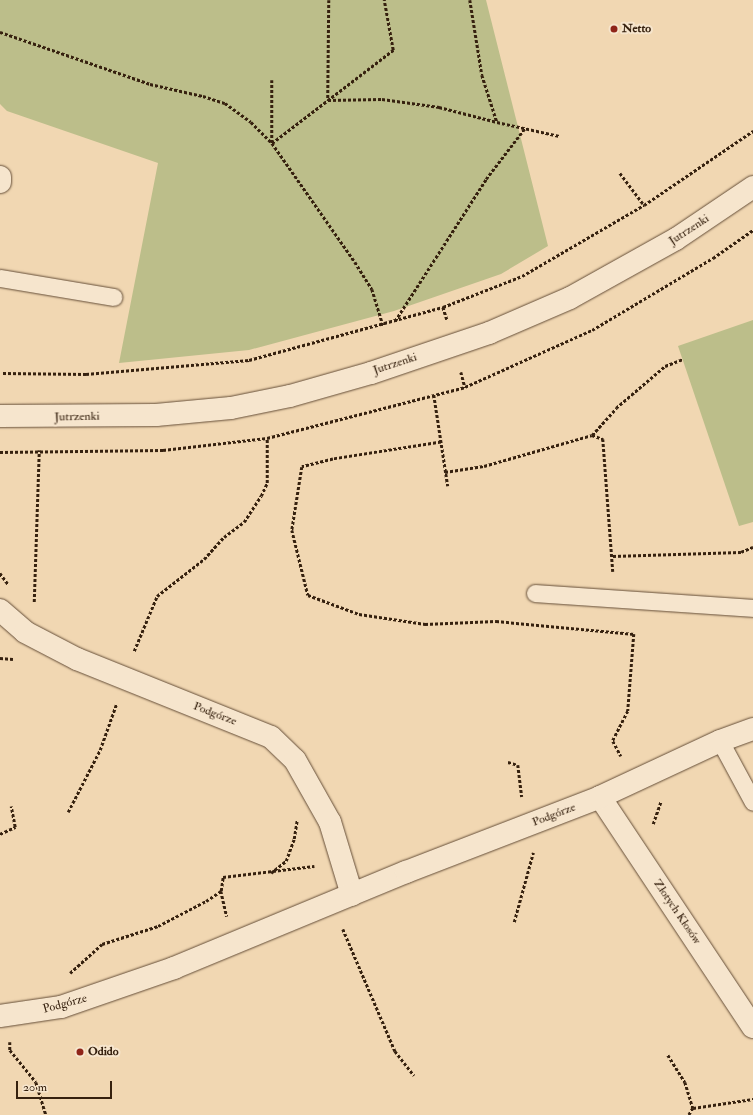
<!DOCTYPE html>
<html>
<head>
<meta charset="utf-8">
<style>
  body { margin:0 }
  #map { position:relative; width:753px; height:1115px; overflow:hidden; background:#f1d7b2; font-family:"IM FELL Double Pica",serif }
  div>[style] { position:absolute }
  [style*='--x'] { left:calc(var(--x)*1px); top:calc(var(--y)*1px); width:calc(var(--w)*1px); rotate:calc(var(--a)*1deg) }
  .green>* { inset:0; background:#bcbe8a }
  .path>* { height:2.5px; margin-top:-1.25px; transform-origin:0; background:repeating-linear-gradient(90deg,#36210f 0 3px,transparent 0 5px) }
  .roads { filter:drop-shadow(0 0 1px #654e38) drop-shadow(0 0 1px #654e38) }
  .lane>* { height:17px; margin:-8.5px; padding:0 8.5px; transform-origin:8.5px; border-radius:8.5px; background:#f6e5cd }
  .street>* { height:22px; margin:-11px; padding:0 11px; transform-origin:11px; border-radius:11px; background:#f6e5cd }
  .secondary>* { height:22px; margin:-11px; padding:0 11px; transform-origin:11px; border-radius:11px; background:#f6e5cd }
  .dots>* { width:11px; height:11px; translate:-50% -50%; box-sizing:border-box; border:2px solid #f6e5cd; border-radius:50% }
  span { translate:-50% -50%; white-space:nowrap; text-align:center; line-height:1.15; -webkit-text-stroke:4px #f6e5cd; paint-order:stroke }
  .poi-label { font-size:12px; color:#36210f; font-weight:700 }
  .left { translate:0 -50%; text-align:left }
  .street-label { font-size:12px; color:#36210f }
  .scale { position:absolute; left:16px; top:1081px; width:96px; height:18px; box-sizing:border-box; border:2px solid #36210f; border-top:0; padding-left:5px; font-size:12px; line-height:14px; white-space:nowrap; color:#36210f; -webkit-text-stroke:3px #f6e5cd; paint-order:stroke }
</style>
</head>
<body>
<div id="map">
  <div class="green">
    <div style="clip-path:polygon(0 0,486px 0,548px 246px,501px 274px,394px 311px,249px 350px,119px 363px,158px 163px,7px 111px,0 104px)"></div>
    <div style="clip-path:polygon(753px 320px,753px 522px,739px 526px,678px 346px)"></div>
  </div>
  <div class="path">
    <div style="--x:329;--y:0;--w:100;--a:90.6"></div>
    <div style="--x:328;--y:100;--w:54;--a:-1.1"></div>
    <div style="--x:382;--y:99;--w:58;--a:8"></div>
    <div style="--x:439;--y:107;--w:60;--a:14.5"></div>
    <div style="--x:470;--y:0;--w:76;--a:80.9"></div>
    <div style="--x:482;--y:75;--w:49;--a:72.3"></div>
    <div style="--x:497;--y:122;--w:64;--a:12.7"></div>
    <div style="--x:0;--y:32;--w:159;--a:19.1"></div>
    <div style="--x:150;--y:84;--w:54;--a:12.8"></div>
    <div style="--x:203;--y:96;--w:23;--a:18"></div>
    <div style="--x:225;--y:103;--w:32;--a:36"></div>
    <div style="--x:251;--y:122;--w:30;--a:45"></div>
    <div style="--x:272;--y:143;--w:145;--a:55.1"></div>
    <div style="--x:355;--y:262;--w:32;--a:58"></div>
    <div style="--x:372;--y:289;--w:38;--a:73"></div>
    <div style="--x:272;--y:80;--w:63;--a:90"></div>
    <div style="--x:272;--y:143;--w:153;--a:-37.5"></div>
    <div style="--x:393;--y:50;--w:51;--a:-100.2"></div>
    <div style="--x:620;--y:173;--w:40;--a:53"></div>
    <div style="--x:443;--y:307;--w:13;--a:72"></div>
    <div style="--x:395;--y:321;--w:169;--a:-57.3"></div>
    <div style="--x:486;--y:179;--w:64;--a:-52.6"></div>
    <div style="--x:461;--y:372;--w:16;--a:75"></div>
    <div style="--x:3;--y:373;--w:83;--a:0.7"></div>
    <div style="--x:86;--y:374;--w:164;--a:-4.9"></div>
    <div style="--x:249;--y:360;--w:201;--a:-15.3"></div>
    <div style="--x:443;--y:307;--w:85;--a:-21.4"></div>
    <div style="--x:522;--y:276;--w:141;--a:-30.2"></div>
    <div style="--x:644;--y:205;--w:132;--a:-34.2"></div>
    <div style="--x:434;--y:395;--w:92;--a:81.3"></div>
    <div style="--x:592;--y:435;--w:12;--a:20"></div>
    <div style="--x:603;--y:439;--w:133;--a:85.7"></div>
    <div style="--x:441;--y:442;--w:109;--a:171.1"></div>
    <div style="--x:333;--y:459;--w:32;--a:166"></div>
    <div style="--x:302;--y:467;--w:64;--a:99"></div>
    <div style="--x:292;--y:530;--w:67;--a:76.2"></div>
    <div style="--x:308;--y:595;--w:54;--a:20.4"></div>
    <div style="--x:359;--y:614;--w:67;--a:8.6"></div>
    <div style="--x:425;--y:624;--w:71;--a:-2.4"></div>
    <div style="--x:496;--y:621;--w:139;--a:5.4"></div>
    <div style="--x:634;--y:634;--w:77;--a:94.5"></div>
    <div style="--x:628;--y:711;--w:34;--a:117"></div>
    <div style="--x:613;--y:741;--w:17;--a:62"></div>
    <div style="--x:0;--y:452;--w:163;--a:-0.7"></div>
    <div style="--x:163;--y:450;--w:105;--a:-6.6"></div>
    <div style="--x:267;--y:438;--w:204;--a:-14.4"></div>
    <div style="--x:465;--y:387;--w:139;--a:-24.2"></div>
    <div style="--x:592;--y:330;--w:141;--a:-30.8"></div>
    <div style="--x:713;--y:258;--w:49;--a:-35"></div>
    <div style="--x:445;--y:472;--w:39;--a:-9"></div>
    <div style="--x:484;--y:466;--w:112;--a:-16"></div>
    <div style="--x:592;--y:435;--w:36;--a:-48"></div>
    <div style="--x:616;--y:408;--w:65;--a:-40.6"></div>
    <div style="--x:665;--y:366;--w:19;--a:-21"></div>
    <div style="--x:613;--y:556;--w:128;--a:-1.8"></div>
    <div style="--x:741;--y:552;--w:13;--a:-23"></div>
    <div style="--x:0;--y:573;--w:14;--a:54"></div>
    <div style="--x:34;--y:602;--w:152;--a:-88.1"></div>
    <div style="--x:134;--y:651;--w:60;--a:-67.3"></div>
    <div style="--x:157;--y:596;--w:60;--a:-38.2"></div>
    <div style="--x:204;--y:559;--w:30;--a:-48"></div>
    <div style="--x:224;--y:537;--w:25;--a:-37"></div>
    <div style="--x:244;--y:522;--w:31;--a:-57"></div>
    <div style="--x:261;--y:496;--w:14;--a:-65"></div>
    <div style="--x:267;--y:483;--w:45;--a:-90"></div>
    <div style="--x:0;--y:658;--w:13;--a:4"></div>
    <div style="--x:508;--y:762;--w:10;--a:17"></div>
    <div style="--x:518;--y:765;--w:32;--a:83"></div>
    <div style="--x:68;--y:812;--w:70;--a:-62.7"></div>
    <div style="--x:100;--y:750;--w:48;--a:-70.4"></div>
    <div style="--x:653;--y:824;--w:24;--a:-71"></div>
    <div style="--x:0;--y:834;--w:17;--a:-25"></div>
    <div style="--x:15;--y:827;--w:21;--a:-101"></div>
    <div style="--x:271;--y:873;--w:19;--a:-39"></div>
    <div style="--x:286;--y:861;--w:23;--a:-70"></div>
    <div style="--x:294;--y:839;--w:19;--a:-81"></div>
    <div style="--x:221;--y:891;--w:26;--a:77"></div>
    <div style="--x:514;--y:922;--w:72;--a:-74.6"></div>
    <div style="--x:343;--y:929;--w:133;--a:66.9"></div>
    <div style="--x:395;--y:1051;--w:31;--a:52"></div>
    <div style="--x:70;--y:973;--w:43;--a:-42.2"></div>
    <div style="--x:102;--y:944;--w:59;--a:-17.8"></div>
    <div style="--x:158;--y:926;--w:54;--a:-27.5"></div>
    <div style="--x:206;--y:901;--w:18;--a:-34"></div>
    <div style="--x:221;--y:891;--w:14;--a:-82"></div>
    <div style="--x:223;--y:877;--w:92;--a:-6.9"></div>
    <div style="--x:10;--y:1042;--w:8;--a:90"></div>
    <div style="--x:10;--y:1050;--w:41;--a:50.9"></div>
    <div style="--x:36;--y:1082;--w:34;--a:73"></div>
    <div style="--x:668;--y:1055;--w:32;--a:58"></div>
    <div style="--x:685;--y:1082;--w:27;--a:73"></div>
    <div style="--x:693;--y:1108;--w:8;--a:120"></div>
    <div style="--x:693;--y:1108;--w:61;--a:-8.5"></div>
  </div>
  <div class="roads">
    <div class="lane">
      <div style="--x:0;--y:278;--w:115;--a:9.5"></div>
      <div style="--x:535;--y:593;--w:219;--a:3.9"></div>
      <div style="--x:720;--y:741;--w:69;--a:61.6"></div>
    </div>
    <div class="street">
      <div style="--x:0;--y:177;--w:5;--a:90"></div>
      <div style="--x:0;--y:610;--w:33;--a:41"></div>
      <div style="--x:25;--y:632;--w:59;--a:27.4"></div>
      <div style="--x:77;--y:659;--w:209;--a:21.9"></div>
      <div style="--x:271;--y:737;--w:33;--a:44"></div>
      <div style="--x:295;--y:760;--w:71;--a:60.6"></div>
      <div style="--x:330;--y:822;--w:76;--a:73.2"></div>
      <div style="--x:600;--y:797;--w:276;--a:56.4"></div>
      <div style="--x:0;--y:1016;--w:62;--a:-8.4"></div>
      <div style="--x:61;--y:1007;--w:120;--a:-19"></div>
      <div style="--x:174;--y:968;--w:251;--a:-22.5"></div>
      <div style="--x:406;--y:872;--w:208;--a:-21.1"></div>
      <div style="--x:600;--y:797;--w:132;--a:-25"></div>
      <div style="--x:720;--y:741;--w:35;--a:-20"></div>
    </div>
    <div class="secondary">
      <div style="--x:0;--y:416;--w:156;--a:-0.4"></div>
      <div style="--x:156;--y:415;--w:75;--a:-5.3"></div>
      <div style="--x:231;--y:408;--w:60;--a:-11.5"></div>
      <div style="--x:290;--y:396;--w:84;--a:-15.9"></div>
      <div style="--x:371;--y:373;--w:125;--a:-18.7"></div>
      <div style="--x:489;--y:333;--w:88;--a:-23.4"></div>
      <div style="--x:570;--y:298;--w:121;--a:-29.1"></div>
      <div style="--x:676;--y:239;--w:93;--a:-34"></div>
    </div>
  </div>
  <div class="dots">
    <div style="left:614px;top:29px;background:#8f2418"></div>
    <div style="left:80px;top:1052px;background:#8f2418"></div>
  </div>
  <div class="poi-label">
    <span class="left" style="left:622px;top:29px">Netto</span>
    <span class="left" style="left:88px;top:1052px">Odido</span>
  </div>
  <div class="street-label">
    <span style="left:689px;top:230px;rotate:-33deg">Jutrzenki</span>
    <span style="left:395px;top:364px;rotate:-18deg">Jutrzenki</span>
    <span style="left:77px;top:417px;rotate:-1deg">Jutrzenki</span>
    <span style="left:215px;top:714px;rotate:21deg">Podgórze</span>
    <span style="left:554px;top:815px;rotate:-21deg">Podgórze</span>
    <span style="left:677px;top:912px;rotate:56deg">Złotych Kłosów</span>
    <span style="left:65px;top:1004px;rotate:-15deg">Podgórze</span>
  </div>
  <div class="scale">20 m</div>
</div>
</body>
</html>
